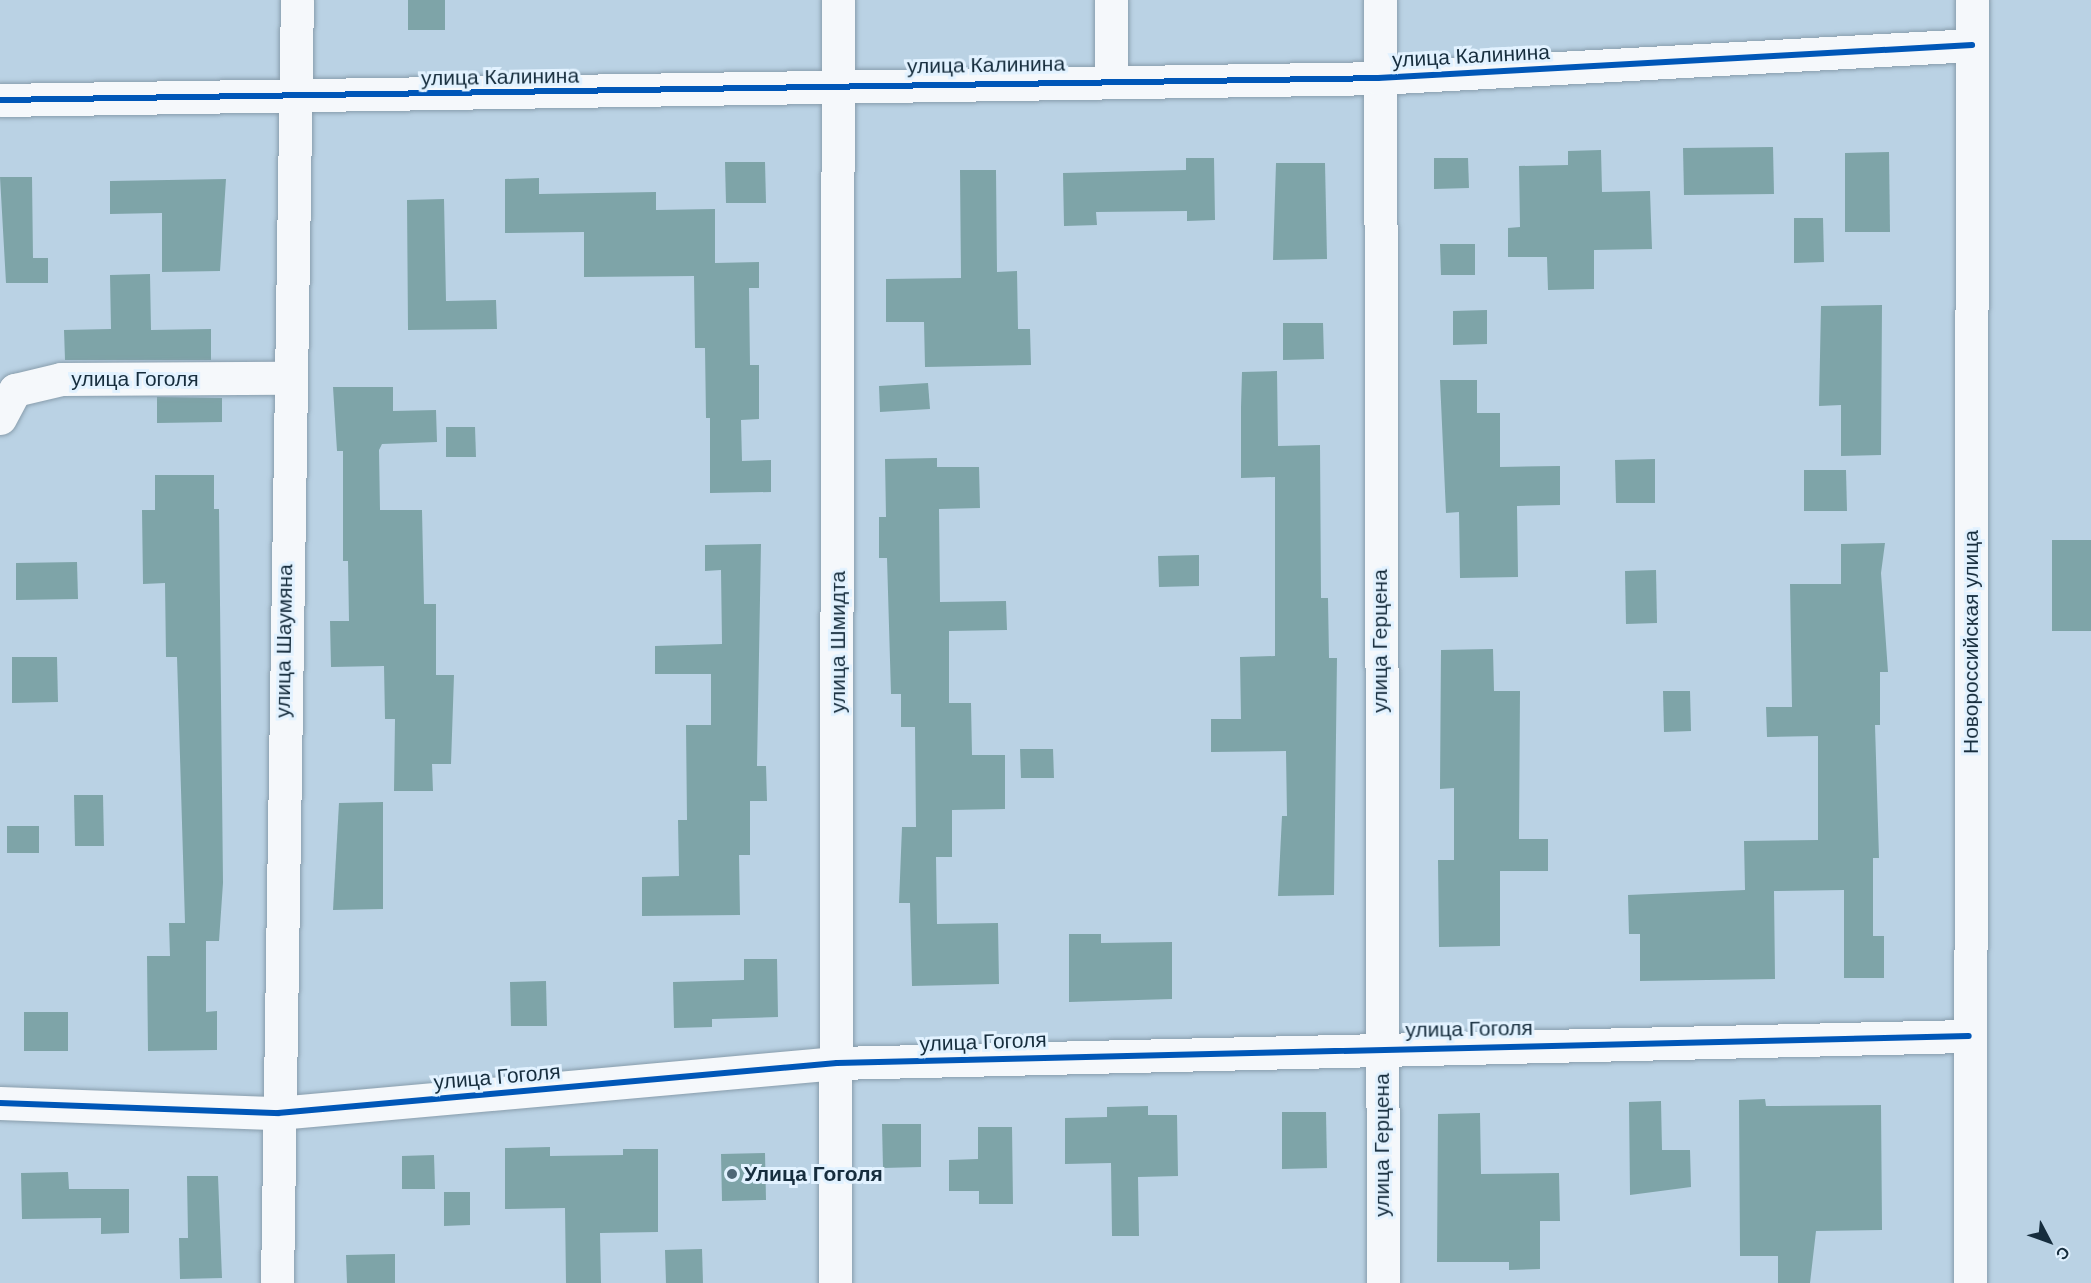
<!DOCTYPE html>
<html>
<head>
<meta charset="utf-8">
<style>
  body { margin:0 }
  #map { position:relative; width:2091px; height:1283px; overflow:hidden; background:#bad2e4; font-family:Arial,sans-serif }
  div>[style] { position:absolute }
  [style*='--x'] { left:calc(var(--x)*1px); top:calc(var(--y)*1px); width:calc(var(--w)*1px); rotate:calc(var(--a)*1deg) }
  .building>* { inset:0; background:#7ea4a8 }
  .roads { filter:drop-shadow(0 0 2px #889dac) drop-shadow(0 0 2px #889dac) }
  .street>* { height:33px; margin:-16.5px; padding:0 16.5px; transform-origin:16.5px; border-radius:16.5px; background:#f5f8fb }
  .secondary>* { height:33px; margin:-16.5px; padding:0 16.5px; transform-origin:16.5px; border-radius:16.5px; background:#f5f8fb }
  .primary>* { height:33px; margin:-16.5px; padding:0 16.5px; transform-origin:16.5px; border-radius:16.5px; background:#f5f8fb }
  .cycleway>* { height:6px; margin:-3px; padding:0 3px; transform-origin:3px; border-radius:3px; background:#0057b8 }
  .dots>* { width:16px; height:16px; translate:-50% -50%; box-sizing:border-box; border:3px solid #e2f2ff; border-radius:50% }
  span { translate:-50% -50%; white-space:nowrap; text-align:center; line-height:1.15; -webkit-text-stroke:6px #e2f2ff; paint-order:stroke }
  .street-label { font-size:21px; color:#162d3d }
  .poi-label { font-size:21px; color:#162d3d; font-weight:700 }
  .left { translate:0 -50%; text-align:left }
  .north { position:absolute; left:2019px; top:1211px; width:60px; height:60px; -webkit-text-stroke:4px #e2f2ff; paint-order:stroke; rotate:131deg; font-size:16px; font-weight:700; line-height:24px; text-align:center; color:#162d3d }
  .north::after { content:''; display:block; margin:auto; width:21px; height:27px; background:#162d3d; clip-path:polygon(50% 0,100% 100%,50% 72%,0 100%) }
</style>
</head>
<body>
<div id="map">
  <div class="building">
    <div style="clip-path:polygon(408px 0,445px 0,445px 30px,408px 30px)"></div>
    <div style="clip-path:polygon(1773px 147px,1774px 194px,1684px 195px,1683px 148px)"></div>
    <div style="clip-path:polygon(1601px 150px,1602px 192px,1650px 191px,1652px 249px,1594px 250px,1594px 289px,1548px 290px,1547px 257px,1508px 257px,1508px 228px,1520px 227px,1519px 166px,1568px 165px,1568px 151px)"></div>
    <div style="clip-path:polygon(1889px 152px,1890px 232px,1845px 232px,1845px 153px)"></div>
    <div style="clip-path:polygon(1186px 158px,1214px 158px,1215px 220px,1187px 221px,1187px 211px,1096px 212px,1097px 225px,1064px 226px,1063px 173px,1186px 170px)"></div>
    <div style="clip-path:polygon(1434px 158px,1468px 158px,1469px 188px,1434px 189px)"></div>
    <div style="clip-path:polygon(725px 162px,765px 162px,766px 203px,726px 203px)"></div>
    <div style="clip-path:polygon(1276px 163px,1325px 163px,1327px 259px,1273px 260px)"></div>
    <div style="clip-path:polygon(960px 170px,996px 170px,997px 272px,1017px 271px,1018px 329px,1030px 329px,1031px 365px,925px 367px,924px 322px,886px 322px,886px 279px,961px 278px)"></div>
    <div style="clip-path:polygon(0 177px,32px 177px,33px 258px,48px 258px,48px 283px,6px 283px)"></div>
    <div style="clip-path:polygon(539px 178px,539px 194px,656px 192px,656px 210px,715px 209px,715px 263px,759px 262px,759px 288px,749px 288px,750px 365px,759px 365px,759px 419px,741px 420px,742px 461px,771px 460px,771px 492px,710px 493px,710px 418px,706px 418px,705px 348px,695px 348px,694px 276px,584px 277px,584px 232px,505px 233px,505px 179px)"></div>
    <div style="clip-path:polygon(226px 179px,220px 271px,162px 272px,162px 213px,110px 214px,110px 181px)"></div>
    <div style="clip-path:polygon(444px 199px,446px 301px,496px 300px,497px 329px,408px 330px,407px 200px)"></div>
    <div style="clip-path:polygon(1794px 218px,1823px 218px,1824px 262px,1794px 263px)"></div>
    <div style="clip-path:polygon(1440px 244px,1475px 244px,1475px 275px,1441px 275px)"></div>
    <div style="clip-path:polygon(150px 274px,151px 330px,211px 329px,211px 360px,65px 360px,64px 330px,111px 329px,110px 275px)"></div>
    <div style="clip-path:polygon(1882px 305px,1881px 455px,1841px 456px,1841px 405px,1819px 406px,1821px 306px)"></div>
    <div style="clip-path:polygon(1487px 310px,1487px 344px,1453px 345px,1453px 311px)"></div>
    <div style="clip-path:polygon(1283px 323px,1323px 323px,1324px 359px,1283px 360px)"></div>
    <div style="clip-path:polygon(1277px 371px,1278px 446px,1320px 445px,1321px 598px,1328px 598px,1329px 658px,1337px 658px,1334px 895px,1278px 896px,1282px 816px,1287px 816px,1286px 751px,1211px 752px,1211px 719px,1241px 719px,1240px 657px,1275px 656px,1275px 477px,1241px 478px,1241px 407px,1242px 372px)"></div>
    <div style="clip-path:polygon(1440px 380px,1477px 380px,1477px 413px,1500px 413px,1500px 467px,1560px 466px,1560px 505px,1517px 506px,1518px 577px,1460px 578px,1459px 512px,1446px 513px)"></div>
    <div style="clip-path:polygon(928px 383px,930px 409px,880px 412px,879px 386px)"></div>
    <div style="clip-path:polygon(333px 387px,393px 387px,393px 411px,436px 410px,437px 442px,382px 444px,379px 450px,380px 510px,422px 510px,424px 604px,436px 604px,436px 675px,454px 675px,451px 764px,432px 764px,433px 791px,394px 791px,395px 719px,385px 719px,384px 666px,331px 667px,330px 621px,349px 621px,348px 561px,343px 561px,343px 451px,337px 451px)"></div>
    <div style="clip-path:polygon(157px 397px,222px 398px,222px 422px,157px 423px)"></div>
    <div style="clip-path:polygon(446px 427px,475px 427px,476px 457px,446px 457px)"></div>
    <div style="clip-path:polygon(937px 458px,937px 467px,979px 467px,980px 508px,939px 509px,940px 602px,1006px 601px,1007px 630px,949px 631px,949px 703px,971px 703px,972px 755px,1005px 755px,1005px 809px,952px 810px,952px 857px,936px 857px,937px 924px,998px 923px,999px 984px,912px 986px,910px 903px,899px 903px,902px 827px,916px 827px,915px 727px,901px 727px,901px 694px,891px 694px,887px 558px,879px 558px,879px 517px,886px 517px,885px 459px)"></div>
    <div style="clip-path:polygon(1655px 459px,1655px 503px,1616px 503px,1615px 460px)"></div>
    <div style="clip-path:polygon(1804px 470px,1846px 470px,1847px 511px,1804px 511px)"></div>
    <div style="clip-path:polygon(155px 475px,214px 475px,214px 509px,219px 509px,223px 883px,219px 941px,206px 941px,206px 1012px,217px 1011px,217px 1050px,148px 1051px,147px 956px,170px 956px,169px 923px,185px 923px,177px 657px,166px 657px,165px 583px,143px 584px,142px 510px,155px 510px)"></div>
    <div style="clip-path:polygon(2052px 540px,2091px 540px,2091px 631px,2052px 631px)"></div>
    <div style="clip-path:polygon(1885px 543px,1881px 573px,1888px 672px,1880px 672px,1880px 725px,1875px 725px,1879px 858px,1873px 858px,1873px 936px,1884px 936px,1884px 978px,1844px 978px,1844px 890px,1774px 891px,1775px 979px,1640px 981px,1640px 934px,1629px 934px,1628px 895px,1745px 890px,1744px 841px,1818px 840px,1818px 736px,1767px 737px,1766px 707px,1792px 707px,1790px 584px,1841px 584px,1841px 544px)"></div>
    <div style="clip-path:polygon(761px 544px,757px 766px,766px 766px,767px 801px,750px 801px,750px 855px,739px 855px,740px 915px,642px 916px,642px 877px,679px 876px,678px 820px,687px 820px,686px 725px,711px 725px,711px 674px,655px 674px,655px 646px,722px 644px,721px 570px,705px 571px,705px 545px)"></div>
    <div style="clip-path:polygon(1199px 555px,1199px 586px,1159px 587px,1158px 556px)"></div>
    <div style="clip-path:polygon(77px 562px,78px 599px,16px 600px,16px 563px)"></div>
    <div style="clip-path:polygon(1656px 570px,1657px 623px,1626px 624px,1625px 571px)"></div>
    <div style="clip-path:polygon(1493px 649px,1494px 691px,1520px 691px,1519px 839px,1548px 839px,1548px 871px,1500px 871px,1500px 946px,1439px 947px,1438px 860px,1454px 860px,1454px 788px,1440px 789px,1441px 650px)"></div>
    <div style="clip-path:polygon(12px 657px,57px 657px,58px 702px,12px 703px)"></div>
    <div style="clip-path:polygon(1663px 691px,1690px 691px,1691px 731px,1664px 732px)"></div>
    <div style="clip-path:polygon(1020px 749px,1053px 749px,1054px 778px,1021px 778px)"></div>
    <div style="clip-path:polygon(74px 795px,103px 795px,104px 846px,75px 846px)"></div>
    <div style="clip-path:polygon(383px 802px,383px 909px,333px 910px,339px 803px)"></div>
    <div style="clip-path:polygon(7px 826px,39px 826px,39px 853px,7px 853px)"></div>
    <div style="clip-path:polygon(1069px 934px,1101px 934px,1101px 943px,1172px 942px,1172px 999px,1069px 1002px)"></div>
    <div style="clip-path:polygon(744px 959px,777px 959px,778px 1017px,712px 1019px,712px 1027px,674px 1028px,673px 982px,744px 980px)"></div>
    <div style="clip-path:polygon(546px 981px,547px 1026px,511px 1026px,510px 982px)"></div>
    <div style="clip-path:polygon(24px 1012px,68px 1012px,68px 1051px,24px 1051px)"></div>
    <div style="clip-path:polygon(1765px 1099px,1766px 1106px,1881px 1105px,1882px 1230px,1816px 1231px,1810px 1283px,1778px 1283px,1778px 1256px,1740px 1256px,1739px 1100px)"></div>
    <div style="clip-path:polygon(1661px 1101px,1662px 1150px,1690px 1150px,1691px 1187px,1630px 1195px,1629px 1102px)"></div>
    <div style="clip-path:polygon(1148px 1106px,1148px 1115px,1177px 1115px,1178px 1176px,1138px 1177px,1139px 1236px,1112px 1236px,1111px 1163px,1065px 1164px,1065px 1118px,1107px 1117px,1107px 1107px)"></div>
    <div style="clip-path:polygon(1282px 1112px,1326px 1112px,1327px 1168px,1282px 1169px)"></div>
    <div style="clip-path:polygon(1480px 1113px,1481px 1174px,1559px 1173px,1560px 1221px,1540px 1221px,1540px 1269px,1509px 1270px,1509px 1262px,1437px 1262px,1438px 1114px)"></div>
    <div style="clip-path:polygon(882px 1124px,921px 1124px,921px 1167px,883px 1168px)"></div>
    <div style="clip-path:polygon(978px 1127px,1012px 1127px,1013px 1204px,979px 1204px,979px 1191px,949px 1191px,949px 1160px,978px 1159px)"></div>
    <div style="clip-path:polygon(550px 1147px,550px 1156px,623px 1155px,623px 1149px,658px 1149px,658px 1232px,600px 1233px,601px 1283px,566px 1283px,565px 1208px,505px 1209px,505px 1148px)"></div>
    <div style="clip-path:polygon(765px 1153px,766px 1200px,722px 1201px,721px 1154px)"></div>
    <div style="clip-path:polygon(434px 1155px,435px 1189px,402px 1189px,402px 1156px)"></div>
    <div style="clip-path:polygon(68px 1172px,69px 1189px,129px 1189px,129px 1233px,101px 1234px,101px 1218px,22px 1219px,21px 1173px)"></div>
    <div style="clip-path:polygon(187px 1176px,218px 1176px,222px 1278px,180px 1279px,179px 1238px,188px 1238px)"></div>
    <div style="clip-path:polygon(444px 1192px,470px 1192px,470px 1225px,444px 1226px)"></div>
    <div style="clip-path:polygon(702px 1249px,703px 1283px,666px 1283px,665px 1250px)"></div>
    <div style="clip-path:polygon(395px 1254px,395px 1283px,347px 1283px,346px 1255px)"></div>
  </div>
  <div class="roads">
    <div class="street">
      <div style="--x:1111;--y:0;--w:78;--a:90"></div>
      <div style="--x:1380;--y:0;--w:1283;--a:89.87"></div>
      <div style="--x:0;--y:100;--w:1378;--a:-0.91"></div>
      <div style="--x:1378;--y:78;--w:595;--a:-3.18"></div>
      <div style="--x:0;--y:418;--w:32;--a:-62"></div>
      <div style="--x:15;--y:390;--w:47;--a:-13.4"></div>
      <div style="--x:61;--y:379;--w:226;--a:-0.3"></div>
      <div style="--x:0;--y:1103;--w:278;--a:2.1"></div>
      <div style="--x:278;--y:1113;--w:561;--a:-5.11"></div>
      <div style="--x:837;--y:1063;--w:1132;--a:-1.37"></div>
      <div style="--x:277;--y:1283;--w:1283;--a:-89.11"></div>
    </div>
    <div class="secondary">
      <div style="--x:835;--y:1283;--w:1283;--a:-89.87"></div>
    </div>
    <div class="primary">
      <div style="--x:1970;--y:1283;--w:1283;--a:-89.91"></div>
    </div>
  </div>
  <div class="cycleway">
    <div style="--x:0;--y:100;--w:1378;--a:-0.91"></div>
    <div style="--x:1378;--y:78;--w:595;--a:-3.18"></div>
    <div style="--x:0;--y:1103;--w:278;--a:2.1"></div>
    <div style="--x:278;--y:1113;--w:561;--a:-5.11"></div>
    <div style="--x:837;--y:1063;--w:1132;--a:-1.37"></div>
  </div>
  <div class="dots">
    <div style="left:732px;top:1174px;background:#4f6777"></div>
  </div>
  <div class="street-label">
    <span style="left:1471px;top:56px;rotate:-3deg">улица Калинина</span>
    <span style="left:986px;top:65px;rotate:-1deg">улица Калинина</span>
    <span style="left:500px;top:77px;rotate:-1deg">улица Калинина</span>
    <span style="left:135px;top:379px">улица Гоголя</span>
    <span style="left:284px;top:641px;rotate:-89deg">улица Шаумяна</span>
    <span style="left:1380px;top:641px;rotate:-90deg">улица Герцена</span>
    <span style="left:838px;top:642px;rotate:-90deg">улица Шмидта</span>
    <span style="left:1971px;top:642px;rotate:-90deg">Новороссийская улица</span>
    <span style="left:1469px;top:1029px;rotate:-1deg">улица Гоголя</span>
    <span style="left:983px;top:1042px;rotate:-2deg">улица Гоголя</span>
    <span style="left:497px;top:1077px;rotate:-5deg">улица Гоголя</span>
    <span style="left:1382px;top:1145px;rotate:-90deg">улица Герцена</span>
  </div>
  <div class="poi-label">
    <span class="left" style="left:744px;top:1174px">Улица Гоголя</span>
  </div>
  <div class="north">С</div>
</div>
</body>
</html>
